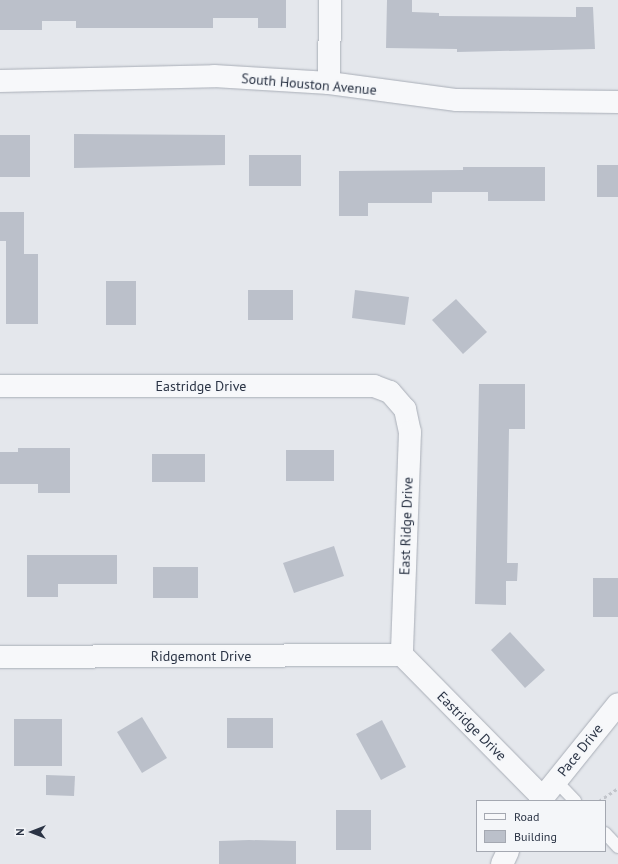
<!DOCTYPE html>
<html>
<head>
<meta charset="utf-8">
<style>
  body { margin:0 }
  #map { position:relative; width:618px; height:864px; overflow:hidden; background:#e4e7ec; font-family:"PT Sans",sans-serif }
  div>[style] { position:absolute }
  [style*='--x'] { left:calc(var(--x)*1px); top:calc(var(--y)*1px); width:calc(var(--w)*1px); rotate:calc(var(--a)*1deg) }
  .building>* { inset:0; background:#bbc0ca }
  .path>* { height:2.5px; margin-top:-1.25px; transform-origin:0; background:repeating-linear-gradient(90deg,#c2c5cb 0 3px,transparent 0 6px) }
  .roads { filter:drop-shadow(0 0 1px #a9aeb7) drop-shadow(0 0 1px #a9aeb7) }
  .service>* { height:12px; margin:-6px; padding:0 6px; transform-origin:6px; border-radius:6px; background:#f7f8fa }
  .minor>* { height:22px; margin:-11px; padding:0 11px; transform-origin:11px; border-radius:11px; background:#f7f8fa }
  .tertiary>* { height:22px; margin:-11px; padding:0 11px; transform-origin:11px; border-radius:11px; background:#f7f8fa }
  span { translate:-50% -50%; white-space:nowrap; text-align:center; line-height:1.15; -webkit-text-stroke:3px #f4f6f9; paint-order:stroke }
  .street-label { font-size:14px; color:#2b3445 }
  .legend { position:absolute; left:476px; top:800px; width:130px; height:52px; box-sizing:border-box; background:#f4f6f9; border:1px solid #a4a8b1; margin:0; padding:5px 7px; list-style:none; font-size:12px; color:#2b3445 }
  .legend li { display:flex; align-items:center; gap:8px; height:20px }
  .legend b { width:20px; border:1px solid #a4a8b1 }
  .north { position:absolute; left:12px; top:812px; width:40px; height:40px; -webkit-text-stroke:3px #f4f6f9; paint-order:stroke; rotate:270deg; font-size:11px; font-weight:700; line-height:16px; text-align:center; color:#2b3445 }
  .north::after { content:''; display:block; margin:auto; width:14px; height:18px; background:#2b3445; clip-path:polygon(50% 0,100% 100%,50% 72%,0 100%) }
</style>
</head>
<body>
<div id="map">
  <div class="building">
    <div style="clip-path:polygon(0 0,286px 0,286px 28px,258px 28px,258px 18px,213px 18px,213px 28px,76px 28px,76px 21px,42px 21px,42px 30px,0 30px)"></div>
    <div style="clip-path:polygon(387px 0,412px 0,412px 12px,439px 13px,439px 16px,576px 17px,576px 7px,593px 7px,595px 49px,457px 52px,457px 49px,386px 48px)"></div>
    <div style="clip-path:polygon(74px 134px,225px 135px,225px 165px,74px 168px)"></div>
    <div style="clip-path:polygon(0 135px,30px 135px,30px 177px,0 177px)"></div>
    <div style="clip-path:polygon(249px 155px,301px 155px,301px 186px,249px 186px)"></div>
    <div style="clip-path:polygon(597px 165px,618px 165px,618px 197px,597px 197px)"></div>
    <div style="clip-path:polygon(463px 167px,545px 167px,545px 201px,488px 201px,488px 192px,432px 192px,432px 203px,368px 203px,368px 216px,339px 216px,339px 171px,463px 170px)"></div>
    <div style="clip-path:polygon(0 212px,24px 212px,24px 254px,38px 254px,38px 324px,6px 324px,6px 241px,0 241px)"></div>
    <div style="clip-path:polygon(106px 281px,136px 281px,136px 325px,106px 325px)"></div>
    <div style="clip-path:polygon(248px 290px,293px 290px,293px 320px,248px 320px)"></div>
    <div style="clip-path:polygon(355px 290px,409px 297px,405px 325px,352px 318px)"></div>
    <div style="clip-path:polygon(456px 299px,487px 332px,463px 354px,432px 320px)"></div>
    <div style="clip-path:polygon(479px 384px,525px 384px,525px 429px,509px 429px,507px 563px,518px 563px,517px 581px,506px 581px,506px 605px,475px 604px)"></div>
    <div style="clip-path:polygon(18px 448px,70px 448px,70px 493px,38px 493px,38px 484px,0 484px,0 452px,18px 452px)"></div>
    <div style="clip-path:polygon(286px 450px,334px 450px,334px 481px,286px 481px)"></div>
    <div style="clip-path:polygon(152px 454px,205px 454px,205px 482px,152px 482px)"></div>
    <div style="clip-path:polygon(334px 546px,344px 576px,294px 593px,283px 563px)"></div>
    <div style="clip-path:polygon(27px 555px,117px 555px,117px 584px,58px 584px,58px 597px,27px 597px)"></div>
    <div style="clip-path:polygon(153px 567px,198px 567px,198px 598px,153px 598px)"></div>
    <div style="clip-path:polygon(593px 578px,618px 578px,618px 617px,593px 617px)"></div>
    <div style="clip-path:polygon(510px 632px,545px 670px,525px 688px,491px 650px)"></div>
    <div style="clip-path:polygon(142px 717px,167px 758px,142px 773px,117px 732px)"></div>
    <div style="clip-path:polygon(227px 718px,273px 718px,273px 748px,227px 748px)"></div>
    <div style="clip-path:polygon(14px 719px,62px 719px,62px 766px,14px 766px)"></div>
    <div style="clip-path:polygon(382px 720px,406px 767px,381px 780px,356px 734px)"></div>
    <div style="clip-path:polygon(46px 775px,75px 776px,74px 796px,46px 795px)"></div>
    <div style="clip-path:polygon(336px 810px,371px 810px,371px 850px,336px 850px)"></div>
    <div style="clip-path:polygon(249px 840px,296px 841px,296px 864px,219px 864px,219px 841px)"></div>
  </div>
  <div class="path">
    <div style="--x:599;--y:801;--w:23;--a:-34"></div>
  </div>
  <div class="roads">
    <div class="service">
      <div style="--x:555;--y:780;--w:29;--a:46"></div>
      <div style="--x:605;--y:833;--w:19;--a:47"></div>
    </div>
    <div class="minor">
      <div style="--x:0;--y:81;--w:214;--a:-1.3"></div>
      <div style="--x:214;--y:76;--w:115;--a:3.5"></div>
      <div style="--x:329;--y:83;--w:129;--a:7.6"></div>
      <div style="--x:457;--y:100;--w:161;--a:0.7"></div>
      <div style="--x:329;--y:83;--w:83;--a:-89.3"></div>
      <div style="--x:0;--y:386;--w:374;--a:0"></div>
      <div style="--x:374;--y:386;--w:17;--a:21"></div>
      <div style="--x:390;--y:392;--w:23;--a:49"></div>
      <div style="--x:405;--y:409;--w:24;--a:78"></div>
      <div style="--x:410;--y:432;--w:223;--a:92.1"></div>
      <div style="--x:402;--y:655;--w:199;--a:45.4"></div>
      <div style="--x:0;--y:657;--w:402;--a:-0.3"></div>
    </div>
    <div class="tertiary">
      <div style="--x:540;--y:801;--w:124;--a:-51.2"></div>
      <div style="--x:502;--y:864;--w:14;--a:-65"></div>
    </div>
  </div>
  <div class="street-label">
    <span style="left:309px;top:84px;rotate:5deg">South Houston Avenue</span>
    <span style="left:201px;top:386px">Eastridge Drive</span>
    <span style="left:406px;top:526px;rotate:-88deg">East Ridge Drive</span>
    <span style="left:201px;top:656px">Ridgemont Drive</span>
    <span style="left:472px;top:726px;rotate:45deg">Eastridge Drive</span>
    <span style="left:580px;top:750px;rotate:-51deg">Pace Drive</span>
  </div>
  <ul class="legend">
  <li><b style="height:5px;background:#f7f8fa"></b>Road</li>
  <li><b style="height:11px;background:#bbc0ca"></b>Building</li>
  </ul>
  <div class="north">N</div>
</div>
</body>
</html>
